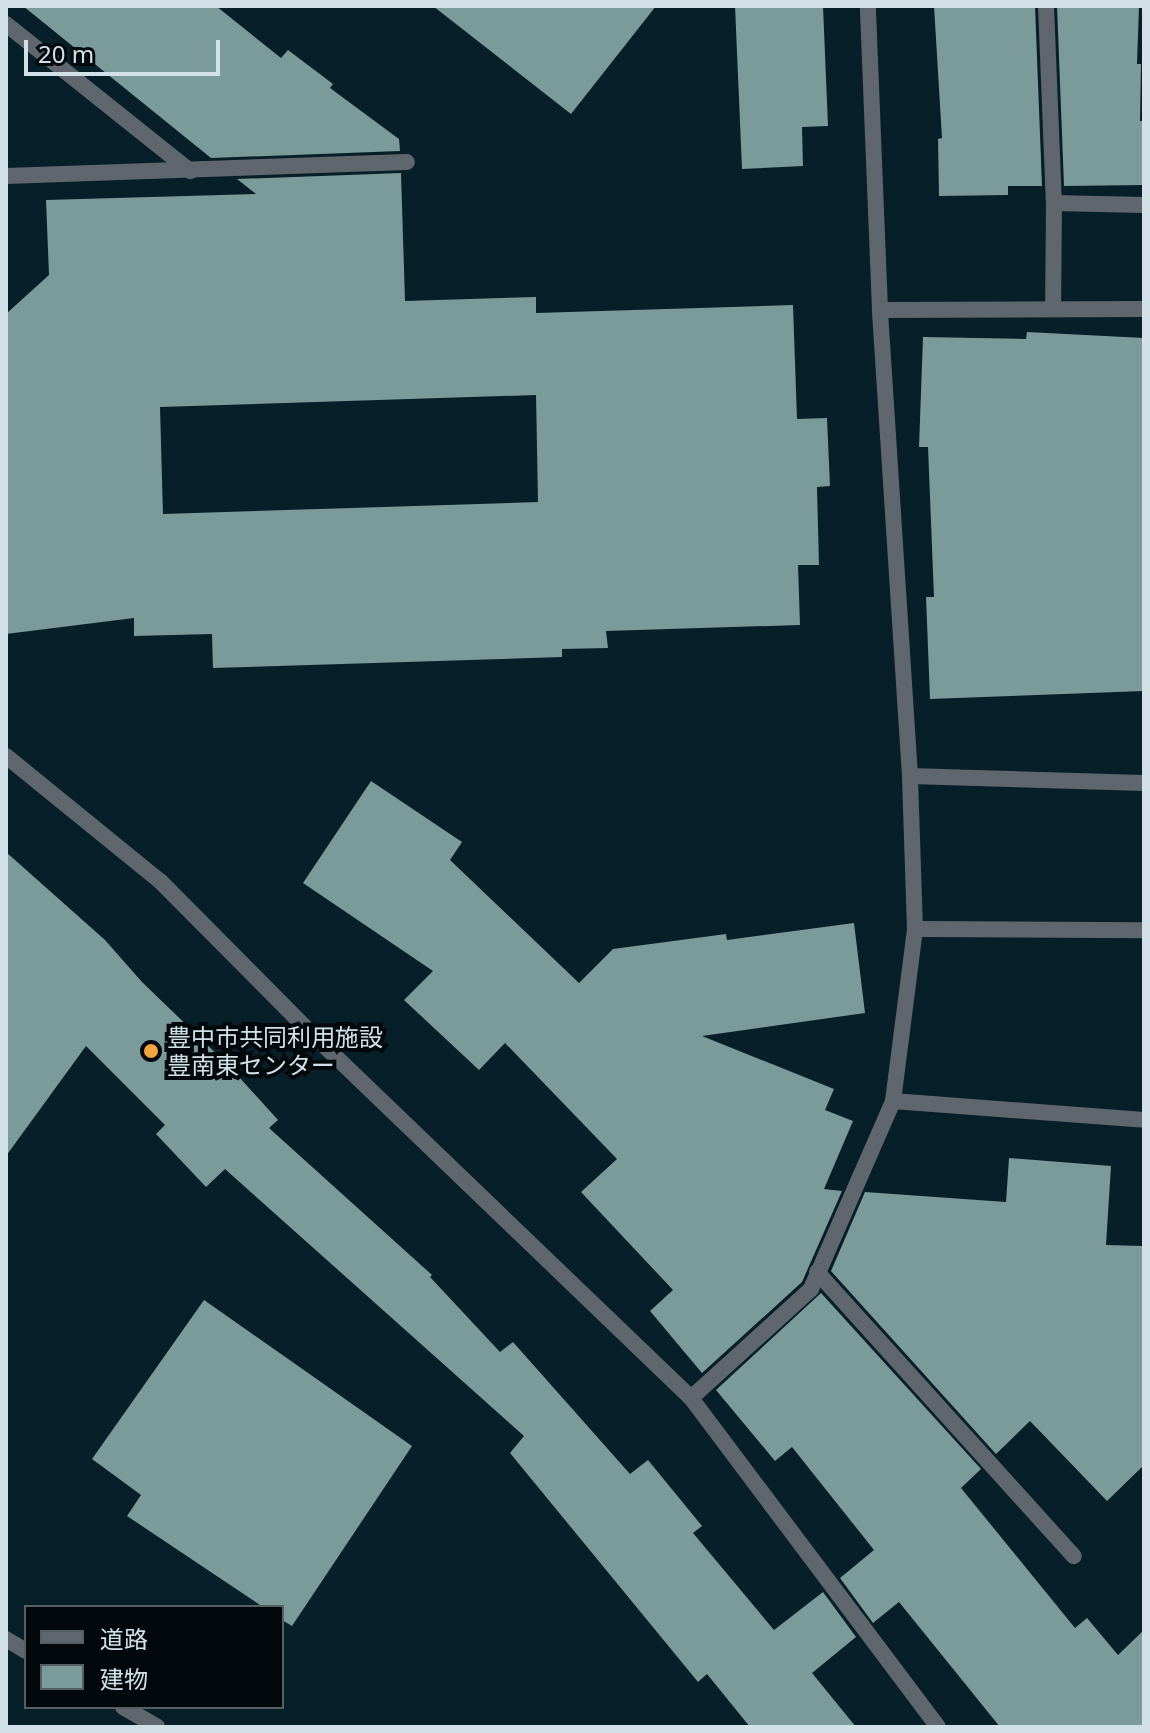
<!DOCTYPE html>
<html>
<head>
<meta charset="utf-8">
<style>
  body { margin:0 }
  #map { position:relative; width:1150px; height:1733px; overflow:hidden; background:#071f28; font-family:"Noto Sans","Noto Sans JP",sans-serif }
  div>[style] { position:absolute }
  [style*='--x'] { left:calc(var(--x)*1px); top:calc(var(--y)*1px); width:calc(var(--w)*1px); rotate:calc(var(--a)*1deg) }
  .building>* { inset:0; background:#7b9a9a }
  .service>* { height:16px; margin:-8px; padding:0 8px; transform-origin:8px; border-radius:8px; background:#60666e }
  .minor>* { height:16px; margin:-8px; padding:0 8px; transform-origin:8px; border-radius:8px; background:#60666e }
  .tertiary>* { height:16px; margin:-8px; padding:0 8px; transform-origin:8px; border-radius:8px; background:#60666e }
  .dots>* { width:22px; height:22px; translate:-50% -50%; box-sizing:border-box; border:4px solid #02080c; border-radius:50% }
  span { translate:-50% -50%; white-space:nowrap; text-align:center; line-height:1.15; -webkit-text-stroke:8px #02080c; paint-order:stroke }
  .poi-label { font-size:24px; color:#d2e1e7 }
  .left { translate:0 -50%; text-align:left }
  .frame { position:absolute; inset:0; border:8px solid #d2e1e7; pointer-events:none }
  .legend { position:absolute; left:24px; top:1605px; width:260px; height:104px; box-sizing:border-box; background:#02080c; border:2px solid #555f64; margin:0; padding:10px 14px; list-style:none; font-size:24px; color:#d2e1e7 }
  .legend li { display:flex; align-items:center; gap:16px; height:40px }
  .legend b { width:40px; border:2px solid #555f64 }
  .scale { position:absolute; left:24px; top:40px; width:196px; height:36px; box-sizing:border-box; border:4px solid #d2e1e7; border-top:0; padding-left:10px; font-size:24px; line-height:28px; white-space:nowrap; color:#d2e1e7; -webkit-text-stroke:6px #02080c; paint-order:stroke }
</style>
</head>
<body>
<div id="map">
  <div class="building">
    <div style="clip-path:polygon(23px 6px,216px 6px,281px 58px,288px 50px,333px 84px,330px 88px,399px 139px,400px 151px,211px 158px)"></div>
    <div style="clip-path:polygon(433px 6px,656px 6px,571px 114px)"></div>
    <div style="clip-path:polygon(735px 6px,823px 6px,828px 126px,802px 127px,803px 166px,742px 169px)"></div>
    <div style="clip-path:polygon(934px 6px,1035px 6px,1042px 186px,1008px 186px,1008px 195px,939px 196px,938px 139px,942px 138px)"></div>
    <div style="clip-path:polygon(1057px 6px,1139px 6px,1137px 64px,1141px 64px,1140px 121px,1144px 121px,1144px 185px,1064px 186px)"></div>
    <div style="clip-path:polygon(evenodd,401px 173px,405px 301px,536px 297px,536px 313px,793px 305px,797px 419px,827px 418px,830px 486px,817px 487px,819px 565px,798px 565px,800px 625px,606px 631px,608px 648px,562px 649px,562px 657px,213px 668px,212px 634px,134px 636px,134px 618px,6px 634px,6px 314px,49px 275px,46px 200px,256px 194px,237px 179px,401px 173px,536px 395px,538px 502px,163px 514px,160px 407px,536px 395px)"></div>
    <div style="clip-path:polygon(1027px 332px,1144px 338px,1144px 691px,930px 699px,926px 597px,934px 597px,928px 447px,919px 447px,923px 337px,1026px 339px)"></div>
    <div style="clip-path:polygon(371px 781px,462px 842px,450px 860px,579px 983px,613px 949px,726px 934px,727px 940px,854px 923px,865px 1013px,702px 1036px,834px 1089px,825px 1110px,853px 1121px,824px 1189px,842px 1191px,802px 1282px,702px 1373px,650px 1311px,673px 1290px,581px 1192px,617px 1159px,505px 1043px,479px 1070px,404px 1000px,433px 971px,303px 883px)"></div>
    <div style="clip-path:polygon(6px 852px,105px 940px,142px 982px,229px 1066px,278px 1120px,269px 1128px,432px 1275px,430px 1277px,500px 1352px,513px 1342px,630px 1474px,648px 1460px,702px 1526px,693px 1533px,774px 1630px,823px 1592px,856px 1637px,812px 1673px,856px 1727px,750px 1727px,707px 1674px,698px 1682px,510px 1453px,524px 1436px,225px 1169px,206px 1187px,156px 1134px,165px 1125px,86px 1046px,6px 1156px)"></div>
    <div style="clip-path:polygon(1009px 1158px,1111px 1166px,1106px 1245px,1144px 1246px,1144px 1465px,1107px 1501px,1030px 1421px,996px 1454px,831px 1271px,865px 1192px,1006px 1202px)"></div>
    <div style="clip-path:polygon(821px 1293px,981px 1469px,961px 1488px,1075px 1628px,1087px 1618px,1118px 1655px,1144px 1630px,1144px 1727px,1000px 1727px,899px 1602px,873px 1623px,840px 1578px,874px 1550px,792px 1447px,775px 1461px,716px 1390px)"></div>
    <div style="clip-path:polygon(204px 1300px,412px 1446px,292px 1626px,282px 1620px,282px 1607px,263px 1607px,127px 1516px,141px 1495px,92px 1459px)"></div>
  </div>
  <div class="service">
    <div style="--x:880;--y:310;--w:264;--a:-0.2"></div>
    <div style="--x:910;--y:776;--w:234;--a:1.7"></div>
    <div style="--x:915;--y:929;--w:229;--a:0.3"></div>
    <div style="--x:817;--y:1272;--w:383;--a:47.9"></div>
  </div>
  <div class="minor">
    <div style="--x:1046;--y:6;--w:197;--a:87.7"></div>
    <div style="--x:1054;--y:203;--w:105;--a:90.5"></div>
    <div style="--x:6;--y:24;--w:236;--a:38.6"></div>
    <div style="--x:6;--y:176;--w:401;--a:-2"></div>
    <div style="--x:1054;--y:203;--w:90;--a:1.3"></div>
    <div style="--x:160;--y:881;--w:216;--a:45.2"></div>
    <div style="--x:312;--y:1034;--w:525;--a:43.84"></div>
    <div style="--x:691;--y:1398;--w:411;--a:53.1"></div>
    <div style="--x:893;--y:1101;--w:252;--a:4.3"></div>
    <div style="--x:691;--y:1398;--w:162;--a:-42.2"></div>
    <div style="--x:811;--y:1289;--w:205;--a:-66.4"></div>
    <div style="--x:893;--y:1101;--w:173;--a:-82.7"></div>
    <div style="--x:915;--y:929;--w:153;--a:-91.9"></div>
    <div style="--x:910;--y:776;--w:467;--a:-93.7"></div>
    <div style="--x:880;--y:310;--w:304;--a:-92.3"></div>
    <div style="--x:6;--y:1639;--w:23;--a:31"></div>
    <div style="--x:123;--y:1707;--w:39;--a:30"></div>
  </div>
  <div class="tertiary">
    <div style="--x:6;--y:756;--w:198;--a:39.1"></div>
  </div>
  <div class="dots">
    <div style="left:151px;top:1051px;background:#f0a63f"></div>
  </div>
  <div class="poi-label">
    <span class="left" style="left:167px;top:1051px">豊中市共同利用施設<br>豊南東センター</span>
  </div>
  <div class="frame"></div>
  <ul class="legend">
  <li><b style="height:10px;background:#60666e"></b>道路</li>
  <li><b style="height:22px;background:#7b9a9a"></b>建物</li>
  </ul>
  <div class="scale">20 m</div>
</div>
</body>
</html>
